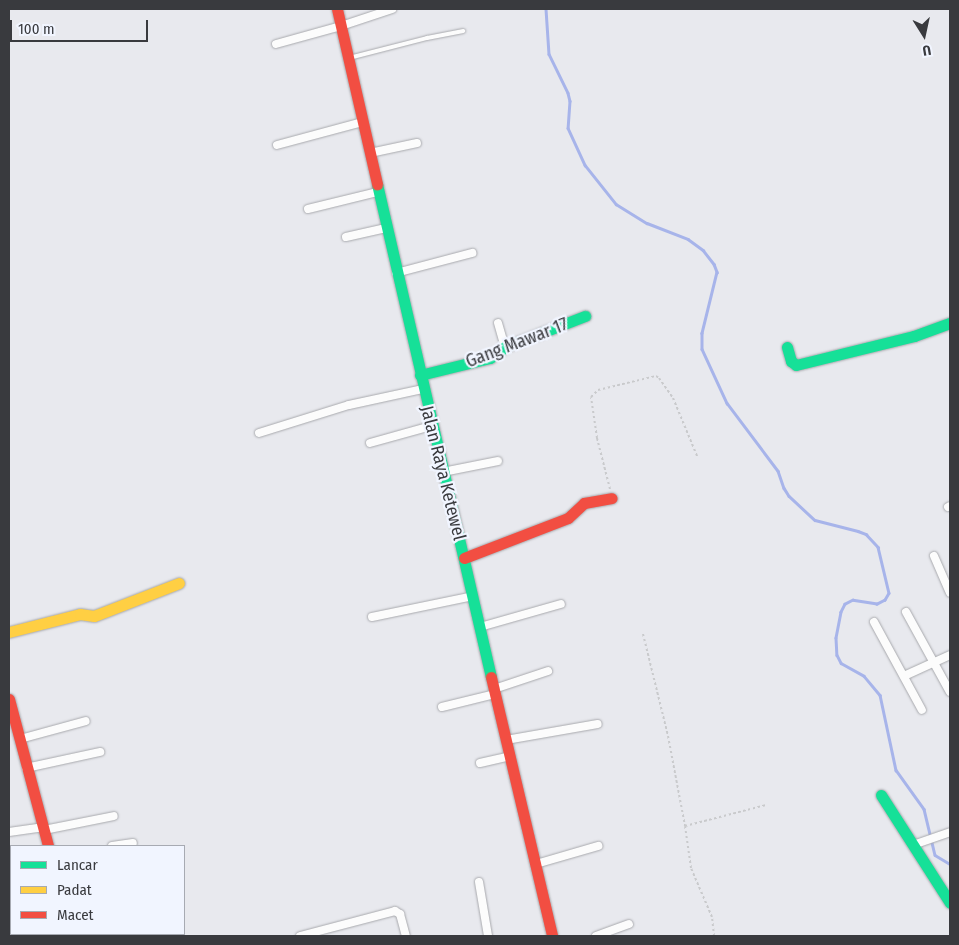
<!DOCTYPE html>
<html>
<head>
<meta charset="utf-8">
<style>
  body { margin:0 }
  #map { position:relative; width:959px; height:945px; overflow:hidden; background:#e8e9ee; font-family:"Fira Sans Condensed",sans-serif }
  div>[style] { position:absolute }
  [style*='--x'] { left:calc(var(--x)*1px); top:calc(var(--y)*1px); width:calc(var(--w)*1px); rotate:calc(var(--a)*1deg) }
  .stream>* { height:2.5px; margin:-1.25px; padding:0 1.25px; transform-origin:1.25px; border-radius:1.25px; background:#a7b4ea }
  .path>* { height:2px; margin-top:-1px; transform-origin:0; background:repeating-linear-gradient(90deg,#c9cacc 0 2.5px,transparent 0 5px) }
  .roads { filter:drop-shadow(0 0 1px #a8a9ad) drop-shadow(0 0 1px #a8a9ad) }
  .lane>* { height:4px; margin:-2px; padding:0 2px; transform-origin:2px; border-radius:2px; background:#fcfcfc }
  .street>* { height:8px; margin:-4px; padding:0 4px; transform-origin:4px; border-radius:4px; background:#fcfcfc }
  .fast>* { height:11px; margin:-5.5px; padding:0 5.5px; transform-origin:5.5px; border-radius:5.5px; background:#16e098 }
  .slow>* { height:11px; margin:-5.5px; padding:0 5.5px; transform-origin:5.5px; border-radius:5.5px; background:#ffcf43 }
  .jam>* { height:11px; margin:-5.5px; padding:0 5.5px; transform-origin:5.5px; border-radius:5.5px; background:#f24e42 }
  span { translate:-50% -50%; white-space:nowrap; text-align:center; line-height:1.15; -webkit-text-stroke:4.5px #f1f5ff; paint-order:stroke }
  .street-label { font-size:18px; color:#393a3e }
  .frame { position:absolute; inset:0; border:10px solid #393a3e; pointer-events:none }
  .legend { position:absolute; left:10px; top:845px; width:175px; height:90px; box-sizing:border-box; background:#f1f5ff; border:1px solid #a7aab2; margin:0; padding:6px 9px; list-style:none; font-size:15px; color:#393a3e }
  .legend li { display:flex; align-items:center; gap:10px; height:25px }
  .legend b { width:25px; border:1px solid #a7aab2 }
  .north { position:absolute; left:899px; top:10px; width:50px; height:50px; -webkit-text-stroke:4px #f1f5ff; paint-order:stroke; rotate:170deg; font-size:14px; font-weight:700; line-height:20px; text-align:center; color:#393a3e }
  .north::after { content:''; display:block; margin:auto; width:18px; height:22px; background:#393a3e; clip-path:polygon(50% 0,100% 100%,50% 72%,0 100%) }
  .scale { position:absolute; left:10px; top:20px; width:138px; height:22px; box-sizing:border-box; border:2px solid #393a3e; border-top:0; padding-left:6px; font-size:15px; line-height:18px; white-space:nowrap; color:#393a3e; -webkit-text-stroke:4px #f1f5ff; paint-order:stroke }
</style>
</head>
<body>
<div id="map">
  <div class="stream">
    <div style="--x:546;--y:9;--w:45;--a:86.2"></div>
    <div style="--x:549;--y:54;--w:43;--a:64"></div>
    <div style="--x:568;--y:93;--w:8;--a:76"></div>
    <div style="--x:570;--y:101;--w:27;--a:94"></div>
    <div style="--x:568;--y:128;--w:41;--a:65.3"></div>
    <div style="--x:585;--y:165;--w:50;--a:51.5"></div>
    <div style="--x:616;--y:204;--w:36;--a:32"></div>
    <div style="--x:647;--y:223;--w:44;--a:21.3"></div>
    <div style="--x:688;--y:239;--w:19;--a:36"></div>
    <div style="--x:703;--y:250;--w:18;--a:52"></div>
    <div style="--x:714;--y:264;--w:9;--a:69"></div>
    <div style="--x:717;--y:272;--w:63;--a:103.8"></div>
    <div style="--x:702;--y:333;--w:16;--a:90"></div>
    <div style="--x:702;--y:349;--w:60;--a:65.2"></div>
    <div style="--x:727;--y:403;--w:85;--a:53.1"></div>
    <div style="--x:778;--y:471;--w:18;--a:71"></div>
    <div style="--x:784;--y:488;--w:9;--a:58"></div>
    <div style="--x:789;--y:496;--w:35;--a:43"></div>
    <div style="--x:815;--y:520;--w:44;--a:14.3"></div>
    <div style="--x:858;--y:531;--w:9;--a:21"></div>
    <div style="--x:866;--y:534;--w:18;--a:47"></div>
    <div style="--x:878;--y:547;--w:47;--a:76.6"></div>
    <div style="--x:889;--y:593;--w:8;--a:120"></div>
    <div style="--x:885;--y:600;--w:9;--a:153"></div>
    <div style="--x:877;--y:604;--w:24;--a:-171"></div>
    <div style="--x:853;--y:600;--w:9;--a:153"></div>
    <div style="--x:845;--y:604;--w:9;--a:117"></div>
    <div style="--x:841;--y:612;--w:26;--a:101"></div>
    <div style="--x:836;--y:638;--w:17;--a:87"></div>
    <div style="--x:837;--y:655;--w:9;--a:63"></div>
    <div style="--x:841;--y:663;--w:26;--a:29"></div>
    <div style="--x:864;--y:676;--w:25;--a:50"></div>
    <div style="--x:880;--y:695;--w:77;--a:78"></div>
    <div style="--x:896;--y:770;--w:48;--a:54.3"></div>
    <div style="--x:924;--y:809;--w:47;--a:76.6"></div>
    <div style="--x:935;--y:855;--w:17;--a:31"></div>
  </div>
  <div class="path">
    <div style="--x:610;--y:489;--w:53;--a:-104.3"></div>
    <div style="--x:597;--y:438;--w:41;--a:-98.3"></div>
    <div style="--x:591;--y:397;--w:10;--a:-45"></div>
    <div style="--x:598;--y:390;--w:60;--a:-13.6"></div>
    <div style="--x:656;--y:376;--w:4;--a:34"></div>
    <div style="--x:659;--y:378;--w:24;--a:55"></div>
    <div style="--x:673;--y:398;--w:63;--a:67.5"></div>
    <div style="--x:643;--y:634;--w:105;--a:76.2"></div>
    <div style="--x:668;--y:736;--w:92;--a:79.3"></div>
    <div style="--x:714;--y:936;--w:19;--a:-96"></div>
    <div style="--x:712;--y:917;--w:53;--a:-113.2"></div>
    <div style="--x:691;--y:868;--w:42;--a:-98.1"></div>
    <div style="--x:685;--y:826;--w:84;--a:-14.5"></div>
  </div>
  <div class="roads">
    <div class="lane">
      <div style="--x:349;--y:58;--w:81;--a:-14.4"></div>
      <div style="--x:427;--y:38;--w:37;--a:-11"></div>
    </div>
    <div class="street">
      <div style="--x:276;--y:44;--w:67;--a:-15.5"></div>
      <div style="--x:341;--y:26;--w:54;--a:-18.4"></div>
      <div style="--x:277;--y:145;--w:89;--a:-15"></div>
      <div style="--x:370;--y:153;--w:48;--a:-12"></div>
      <div style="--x:308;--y:209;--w:72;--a:-13.7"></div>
      <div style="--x:346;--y:237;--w:41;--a:-12.7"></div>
      <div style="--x:396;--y:273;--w:79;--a:-14.7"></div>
      <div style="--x:498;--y:323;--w:25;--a:74"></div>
      <div style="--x:259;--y:433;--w:94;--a:-17.3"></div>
      <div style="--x:349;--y:405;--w:76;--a:-12.2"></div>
      <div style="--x:370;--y:443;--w:63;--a:-15.6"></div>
      <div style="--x:443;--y:472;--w:56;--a:-11.3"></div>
      <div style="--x:948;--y:507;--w:2;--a:-27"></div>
      <div style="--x:934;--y:556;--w:40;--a:66.6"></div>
      <div style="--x:906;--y:612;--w:91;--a:61.2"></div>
      <div style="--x:372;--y:617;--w:103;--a:-11.7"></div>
      <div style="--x:874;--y:622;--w:100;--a:61.4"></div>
      <div style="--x:480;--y:627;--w:84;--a:-15.9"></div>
      <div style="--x:904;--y:676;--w:51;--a:-24.5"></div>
      <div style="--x:494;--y:689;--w:57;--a:-18.4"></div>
      <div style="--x:442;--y:707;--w:55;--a:-13.8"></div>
      <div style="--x:20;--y:739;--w:68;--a:-15.3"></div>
      <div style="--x:506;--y:740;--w:93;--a:-9.9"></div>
      <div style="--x:480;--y:763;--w:31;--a:-13"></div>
      <div style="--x:26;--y:768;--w:76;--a:-12.2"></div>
      <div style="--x:44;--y:830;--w:71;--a:-11.3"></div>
      <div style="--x:9;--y:832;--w:34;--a:-8"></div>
      <div style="--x:913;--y:845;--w:39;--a:-19"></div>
      <div style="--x:112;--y:846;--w:21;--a:-8"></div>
      <div style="--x:536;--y:864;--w:65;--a:-16.2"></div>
      <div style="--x:479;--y:882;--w:55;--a:80.5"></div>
      <div style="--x:72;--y:935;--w:3;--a:-18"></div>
      <div style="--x:300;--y:936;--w:98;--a:-14.7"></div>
      <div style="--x:395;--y:911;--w:6;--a:31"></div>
      <div style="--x:400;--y:914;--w:23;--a:75"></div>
      <div style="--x:596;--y:936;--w:35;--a:-20"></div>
    </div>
    <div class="fast">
      <div style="--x:377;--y:184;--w:506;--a:76.98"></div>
      <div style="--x:787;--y:347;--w:15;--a:74"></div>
      <div style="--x:791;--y:361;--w:6;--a:39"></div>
      <div style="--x:796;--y:365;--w:122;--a:-13.8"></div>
      <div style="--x:914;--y:336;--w:38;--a:-20"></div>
      <div style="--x:420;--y:375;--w:72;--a:-13.7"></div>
      <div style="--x:490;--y:358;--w:19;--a:-36"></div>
      <div style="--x:505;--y:347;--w:86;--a:-21.2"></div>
      <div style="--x:881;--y:795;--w:128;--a:57.4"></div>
    </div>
    <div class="slow">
      <div style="--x:9;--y:632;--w:73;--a:-14.2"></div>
      <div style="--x:80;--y:614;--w:14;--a:8"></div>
      <div style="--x:94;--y:616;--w:91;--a:-21.2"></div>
    </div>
    <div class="jam">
      <div style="--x:337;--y:9;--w:180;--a:77.1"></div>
      <div style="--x:464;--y:558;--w:111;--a:-21"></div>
      <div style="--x:568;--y:518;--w:22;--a:-43"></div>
      <div style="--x:584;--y:503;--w:28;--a:-10"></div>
      <div style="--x:491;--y:677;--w:266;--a:76.7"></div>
      <div style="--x:9;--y:699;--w:152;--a:75.1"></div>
    </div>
  </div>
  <div class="street-label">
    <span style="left:517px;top:343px;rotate:-21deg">Gang Mawar 17</span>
    <span style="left:443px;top:473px;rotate:76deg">Jalan Raya Ketewel</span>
  </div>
  <div class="frame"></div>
  <ul class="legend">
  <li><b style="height:6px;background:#16e098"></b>Lancar</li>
  <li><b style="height:6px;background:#ffcf43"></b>Padat</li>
  <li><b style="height:6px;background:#f24e42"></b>Macet</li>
  </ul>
  <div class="north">U</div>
  <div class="scale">100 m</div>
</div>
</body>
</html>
